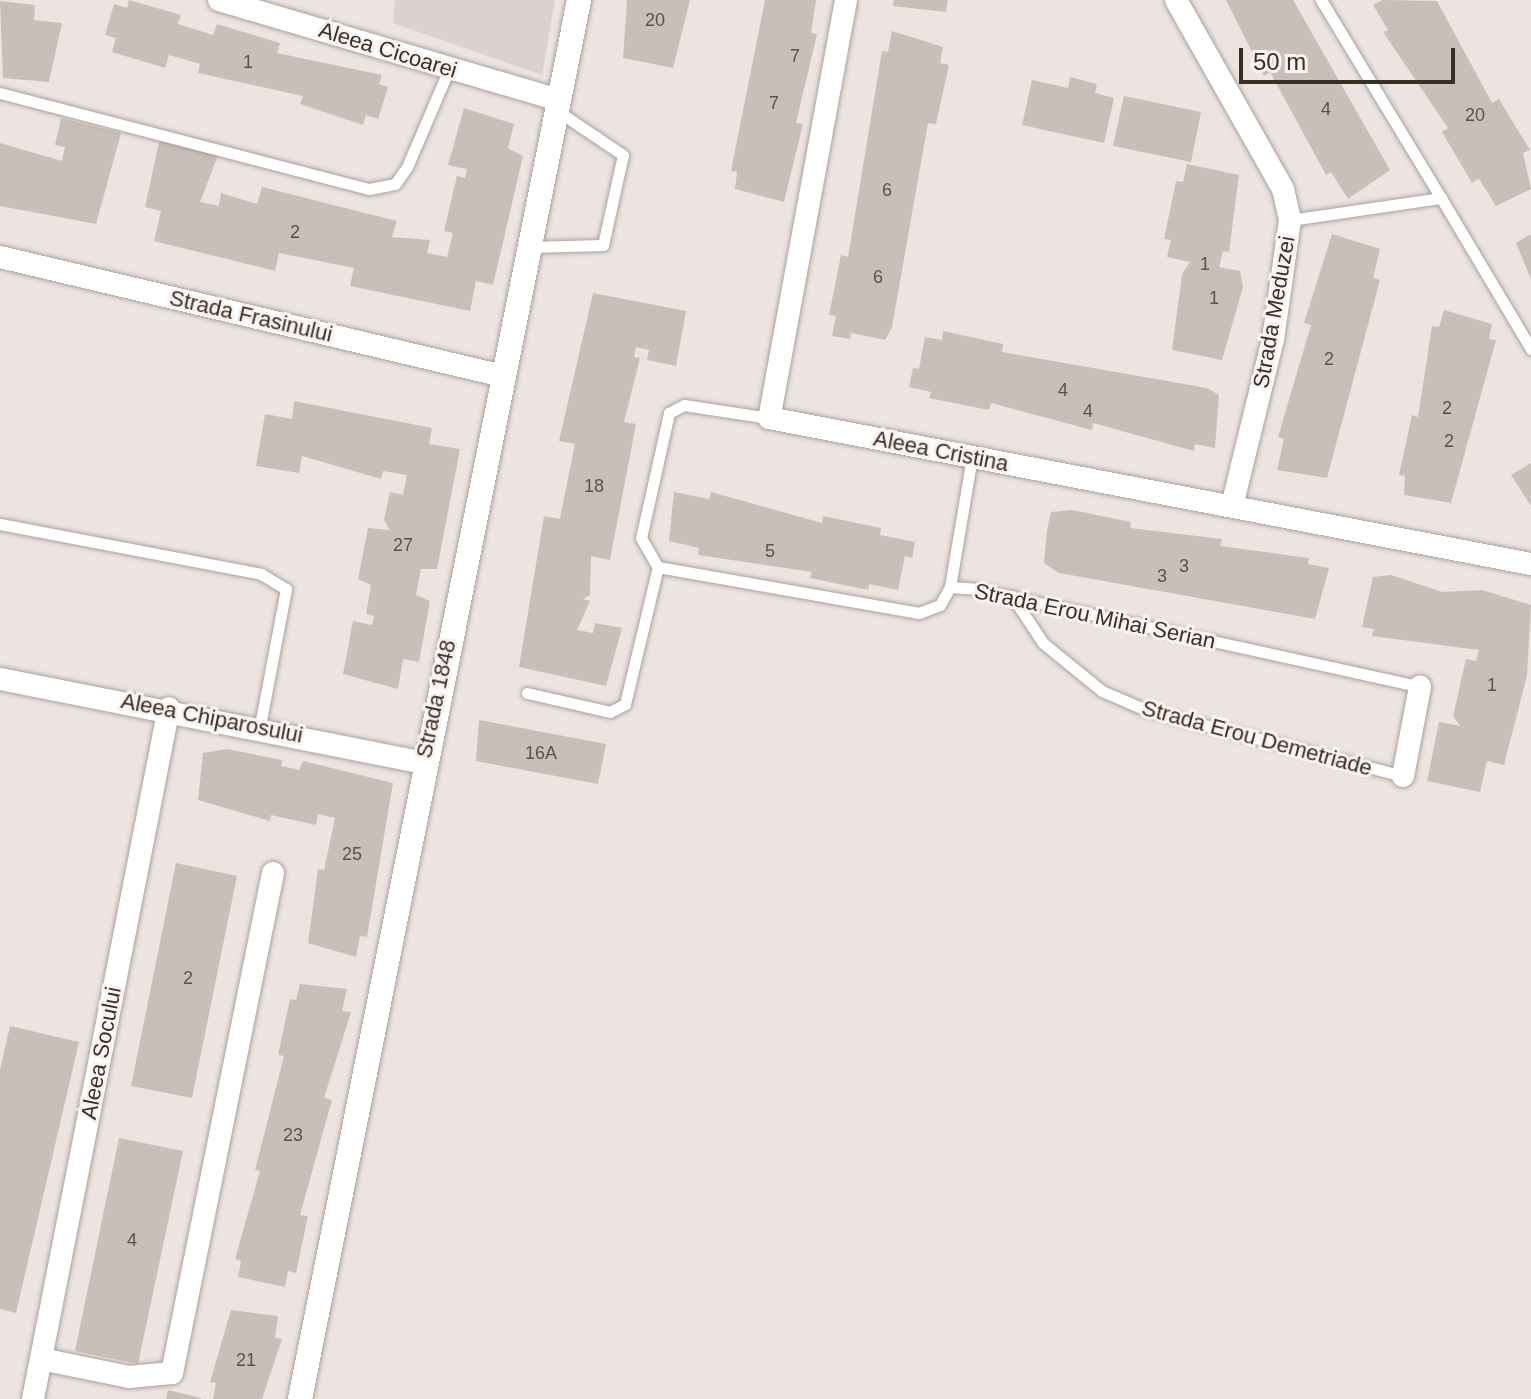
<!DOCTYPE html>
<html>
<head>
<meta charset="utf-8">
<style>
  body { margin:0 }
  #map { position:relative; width:1531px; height:1399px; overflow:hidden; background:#ebe4e1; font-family:Helvetica,sans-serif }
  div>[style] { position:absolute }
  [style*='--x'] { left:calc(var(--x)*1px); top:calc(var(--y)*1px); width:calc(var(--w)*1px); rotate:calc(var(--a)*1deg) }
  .built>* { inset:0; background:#dbd2cf }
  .building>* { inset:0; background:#c9bfb9 }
  .roads { filter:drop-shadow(0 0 2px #aca29c) drop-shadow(0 0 2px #aca29c) }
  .lane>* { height:11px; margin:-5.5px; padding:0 5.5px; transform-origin:5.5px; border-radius:5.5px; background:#fff }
  .street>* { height:22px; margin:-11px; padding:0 11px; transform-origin:11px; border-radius:11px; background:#fff }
  .secondary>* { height:24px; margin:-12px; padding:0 12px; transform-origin:12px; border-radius:12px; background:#fff }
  span { translate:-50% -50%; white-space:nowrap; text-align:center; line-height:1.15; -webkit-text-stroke:6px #f8f3f1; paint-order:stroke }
  .number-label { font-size:18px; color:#5e5248 }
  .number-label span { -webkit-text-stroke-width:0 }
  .street-label { font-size:22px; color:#3b2e22 }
  .scale { position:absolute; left:1239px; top:48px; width:216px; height:36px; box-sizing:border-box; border:4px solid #3b2e22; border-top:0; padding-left:10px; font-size:24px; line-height:28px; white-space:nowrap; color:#3b2e22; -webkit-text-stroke:6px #f8f3f1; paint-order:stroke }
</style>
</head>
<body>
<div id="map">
  <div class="built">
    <div style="clip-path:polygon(395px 0,555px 0,542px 75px,393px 23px)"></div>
  </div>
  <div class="building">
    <div style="clip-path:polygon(129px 0,181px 15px,178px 24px,213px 35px,217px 24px,280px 43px,277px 53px,382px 75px,379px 84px,388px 87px,378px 119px,366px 115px,363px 125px,300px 104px,303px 96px,198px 73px,200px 64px,169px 55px,165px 68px,112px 52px,116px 38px,105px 35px,114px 4px,127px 8px)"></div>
    <div style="clip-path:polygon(627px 0,690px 0,673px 68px,623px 58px)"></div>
    <div style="clip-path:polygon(765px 0,816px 0,811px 33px,817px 34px,796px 123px,803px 124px,784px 202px,735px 189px,737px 172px,731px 171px)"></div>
    <div style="clip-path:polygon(894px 0,948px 0,946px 12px,893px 6px)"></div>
    <div style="clip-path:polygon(1226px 0,1293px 0,1390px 170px,1348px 199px,1331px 172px,1326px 175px,1270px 72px,1264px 76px)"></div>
    <div style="clip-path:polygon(1382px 0,1437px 1px,1492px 103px,1499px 99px,1530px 150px,1523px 153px,1531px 189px,1496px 206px,1479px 179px,1472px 183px,1442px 132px,1448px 128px,1383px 32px,1388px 30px,1373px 5px)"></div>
    <div style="clip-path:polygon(0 1px,35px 5px,34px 20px,62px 23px,49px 82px,3px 78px)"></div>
    <div style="clip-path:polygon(892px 31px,943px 47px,940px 63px,949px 65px,936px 124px,928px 123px,892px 327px,885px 340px,851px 333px,850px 339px,832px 336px,836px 316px,829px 315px,841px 255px,848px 257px,882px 51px,888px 52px)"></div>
    <div style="clip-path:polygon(1070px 77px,1097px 84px,1095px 93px,1114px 98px,1104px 143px,1022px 125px,1032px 80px,1068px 88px)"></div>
    <div style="clip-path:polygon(1124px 96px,1201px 112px,1191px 162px,1113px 146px)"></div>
    <div style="clip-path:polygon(464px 108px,514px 124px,508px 148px,523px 156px,493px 285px,476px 281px,470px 311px,350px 286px,354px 268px,279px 253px,275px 271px,154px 241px,161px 211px,145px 207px,160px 138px,219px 153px,200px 202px,219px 206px,221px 193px,257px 204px,262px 187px,397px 221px,392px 237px,430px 240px,427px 253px,447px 257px,453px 233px,444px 231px,457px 176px,465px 178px,467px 169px,448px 165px)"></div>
    <div style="clip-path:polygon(61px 118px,121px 133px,96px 224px,0 206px,0 143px,62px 161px,65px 147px,55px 145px)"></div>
    <div style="clip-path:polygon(1187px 164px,1239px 175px,1229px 252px,1223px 251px,1219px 267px,1240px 271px,1243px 287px,1222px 360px,1172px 350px,1182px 274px,1190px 262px,1167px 257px,1171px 240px,1164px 239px,1176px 181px,1183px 182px)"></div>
    <div style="clip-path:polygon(1332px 234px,1380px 249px,1373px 278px,1380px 280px,1327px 478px,1277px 470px,1284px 439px,1278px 437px,1311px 325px,1304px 323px)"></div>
    <div style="clip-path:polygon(1531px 234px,1531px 279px,1516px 243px)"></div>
    <div style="clip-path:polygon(593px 293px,686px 311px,676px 366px,647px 360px,649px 350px,636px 347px,634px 357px,640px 358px,624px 422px,636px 424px,610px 560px,591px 556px,590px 595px,583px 599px,590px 601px,577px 630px,593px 633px,595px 623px,622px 628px,606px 686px,519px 667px,544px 516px,560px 519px,562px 508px,575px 444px,559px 441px)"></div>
    <div style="clip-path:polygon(1444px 310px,1492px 324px,1489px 339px,1496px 340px,1451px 503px,1404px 495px,1405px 476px,1399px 475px,1412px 415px,1418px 417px,1432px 326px,1439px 327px)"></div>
    <div style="clip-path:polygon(943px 331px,1003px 344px,1002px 352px,1207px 388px,1219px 395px,1215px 448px,1195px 444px,1194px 451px,1093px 423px,1092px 430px,991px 403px,989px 410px,929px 398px,931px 392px,909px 387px,913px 368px,919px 369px,925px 337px,942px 340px)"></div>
    <div style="clip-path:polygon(294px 401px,432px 428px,429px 444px,460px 449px,437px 569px,421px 569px,416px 595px,430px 601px,419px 662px,403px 659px,398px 689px,343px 674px,353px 621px,372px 625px,374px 616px,366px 614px,371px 585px,358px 579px,368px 528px,390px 530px,384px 520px,390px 492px,403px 495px,407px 475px,383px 471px,381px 479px,302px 456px,299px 473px,256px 466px,265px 414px,292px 419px)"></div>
    <div style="clip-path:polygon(1531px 463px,1531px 506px,1511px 475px)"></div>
    <div style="clip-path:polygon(674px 492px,709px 499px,711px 492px,822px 523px,823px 516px,881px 528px,880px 535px,915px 542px,912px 558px,905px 556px,898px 590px,869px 584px,868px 590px,810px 578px,812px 572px,698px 555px,699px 548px,669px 541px)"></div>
    <div style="clip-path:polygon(1072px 510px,1131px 522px,1130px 528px,1222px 539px,1220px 546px,1309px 558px,1308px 564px,1329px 568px,1315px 619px,1059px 573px,1044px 563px,1047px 530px,1051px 512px)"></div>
    <div style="clip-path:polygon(1391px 575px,1442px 592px,1482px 590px,1531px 605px,1527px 675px,1504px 765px,1487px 761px,1480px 792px,1427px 781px,1439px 722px,1460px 726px,1453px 716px,1466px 659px,1476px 661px,1479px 650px,1372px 636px,1374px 629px,1362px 627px,1373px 577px)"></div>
    <div style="clip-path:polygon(479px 720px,606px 744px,598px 784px,476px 761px)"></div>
    <div style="clip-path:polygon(227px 749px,282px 760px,281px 766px,299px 770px,303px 761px,393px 783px,367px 937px,360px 936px,356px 957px,308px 943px,318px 869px,324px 870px,335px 818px,318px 814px,316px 825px,271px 815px,270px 821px,198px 800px,203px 753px)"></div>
    <div style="clip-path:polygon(176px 863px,237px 876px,192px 1098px,131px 1086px)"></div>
    <div style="clip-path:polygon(300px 984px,347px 989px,342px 1011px,351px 1012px,324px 1098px,332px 1100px,300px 1215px,308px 1216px,296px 1273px,288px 1271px,285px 1287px,238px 1277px,241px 1261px,235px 1259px,260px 1171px,255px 1170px,284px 1056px,278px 1055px,290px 999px,296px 1000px)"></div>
    <div style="clip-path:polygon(10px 1026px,79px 1042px,16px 1313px,0 1309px,0 1070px)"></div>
    <div style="clip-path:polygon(119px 1138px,183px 1151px,138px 1364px,75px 1351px)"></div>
    <div style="clip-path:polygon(231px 1310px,278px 1316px,275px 1338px,282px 1339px,262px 1399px,213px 1399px,216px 1383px,210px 1382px)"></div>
    <div style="clip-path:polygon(168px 1390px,201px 1398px,201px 1399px,166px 1399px)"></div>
  </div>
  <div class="roads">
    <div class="lane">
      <div style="--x:0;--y:93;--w:381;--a:14.6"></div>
      <div style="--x:369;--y:189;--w:26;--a:-11"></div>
      <div style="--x:395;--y:184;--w:21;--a:-55"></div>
      <div style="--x:407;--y:167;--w:107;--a:-66.8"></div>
      <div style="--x:1441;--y:198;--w:176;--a:59.2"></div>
      <div style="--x:1290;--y:220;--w:153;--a:-8.3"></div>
      <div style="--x:1441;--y:198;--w:232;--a:-121.2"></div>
      <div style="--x:529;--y:247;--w:74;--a:-1.5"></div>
      <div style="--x:603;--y:245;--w:92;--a:-77.5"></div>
      <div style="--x:623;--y:155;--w:81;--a:-146.1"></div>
      <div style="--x:769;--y:418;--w:86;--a:-171.3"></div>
      <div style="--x:684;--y:405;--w:17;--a:152"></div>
      <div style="--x:669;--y:413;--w:128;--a:102.6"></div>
      <div style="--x:641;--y:538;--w:34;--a:60"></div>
      <div style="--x:658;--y:567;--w:265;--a:10"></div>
      <div style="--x:919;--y:613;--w:22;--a:-21"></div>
      <div style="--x:940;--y:605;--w:21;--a:-61"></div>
      <div style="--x:950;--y:587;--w:26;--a:4"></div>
      <div style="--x:976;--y:589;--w:455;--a:12.4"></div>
      <div style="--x:0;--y:524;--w:266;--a:10.8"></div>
      <div style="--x:261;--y:574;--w:29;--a:31"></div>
      <div style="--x:286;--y:589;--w:138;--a:100.8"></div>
      <div style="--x:950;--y:587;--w:132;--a:-80.4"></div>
      <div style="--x:1012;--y:596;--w:56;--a:56.6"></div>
      <div style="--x:1043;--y:643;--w:76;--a:39.1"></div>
      <div style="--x:1102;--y:691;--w:48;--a:23.4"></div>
      <div style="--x:1146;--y:710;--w:265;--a:14.4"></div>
      <div style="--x:527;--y:693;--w:85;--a:12.9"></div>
      <div style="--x:610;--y:712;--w:17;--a:-28"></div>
      <div style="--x:625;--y:704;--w:141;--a:-76.5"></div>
    </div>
    <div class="street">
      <div style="--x:219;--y:0;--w:353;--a:16.4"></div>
      <div style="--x:846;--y:0;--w:425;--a:100.4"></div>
      <div style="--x:769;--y:418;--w:776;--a:10.85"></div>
      <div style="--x:1176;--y:0;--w:217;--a:60.5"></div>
      <div style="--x:1283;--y:189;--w:32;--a:77"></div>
      <div style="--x:1290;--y:220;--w:120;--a:98.1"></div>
      <div style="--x:1273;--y:339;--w:172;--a:103.8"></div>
      <div style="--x:0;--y:257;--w:517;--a:13.31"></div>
      <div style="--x:0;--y:679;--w:431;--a:11.2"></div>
      <div style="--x:1403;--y:776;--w:91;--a:-79.2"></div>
      <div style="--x:41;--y:1359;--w:90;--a:11.6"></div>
      <div style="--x:129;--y:1377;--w:43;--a:-5.3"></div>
      <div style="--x:172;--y:1373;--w:510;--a:-78.58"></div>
      <div style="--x:33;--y:1399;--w:704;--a:-78.87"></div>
    </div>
    <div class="secondary">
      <div style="--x:300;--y:1399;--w:1427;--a:-78.72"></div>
    </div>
  </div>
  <div class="number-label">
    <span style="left:655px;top:20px">20</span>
    <span style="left:795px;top:56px">7</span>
    <span style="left:248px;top:62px">1</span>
    <span style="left:774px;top:103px">7</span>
    <span style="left:1326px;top:109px">4</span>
    <span style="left:1475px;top:115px">20</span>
    <span style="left:887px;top:190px">6</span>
    <span style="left:295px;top:232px">2</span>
    <span style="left:1205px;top:264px">1</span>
    <span style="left:878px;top:277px">6</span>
    <span style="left:1214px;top:298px">1</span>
    <span style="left:1329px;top:359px">2</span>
    <span style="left:1063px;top:390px">4</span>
    <span style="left:1447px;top:408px">2</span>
    <span style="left:1088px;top:411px">4</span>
    <span style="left:1449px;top:441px">2</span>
    <span style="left:594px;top:486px">18</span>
    <span style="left:403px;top:545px">27</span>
    <span style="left:770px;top:551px">5</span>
    <span style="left:1184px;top:566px">3</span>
    <span style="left:1162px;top:576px">3</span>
    <span style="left:1492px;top:685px">1</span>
    <span style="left:541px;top:753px">16A</span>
    <span style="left:352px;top:854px">25</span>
    <span style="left:188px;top:978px">2</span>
    <span style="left:293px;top:1135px">23</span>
    <span style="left:132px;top:1240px">4</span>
    <span style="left:246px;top:1360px">21</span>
  </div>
  <div class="street-label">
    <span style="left:388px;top:50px;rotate:17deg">Aleea Cicoarei</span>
    <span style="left:1274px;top:312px;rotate:-80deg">Strada Meduzei</span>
    <span style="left:251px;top:316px;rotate:13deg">Strada Frasinului</span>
    <span style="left:941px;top:451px;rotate:11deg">Aleea Cristina</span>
    <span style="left:1095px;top:616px;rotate:12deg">Strada Erou Mihai Serian</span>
    <span style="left:436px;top:699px;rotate:-78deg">Strada 1848</span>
    <span style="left:212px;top:718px;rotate:11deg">Aleea Chiparosului</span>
    <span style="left:1257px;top:738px;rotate:15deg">Strada Erou Demetriade</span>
    <span style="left:101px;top:1053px;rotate:-79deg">Aleea Socului</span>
  </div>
  <div class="scale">50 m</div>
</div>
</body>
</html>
